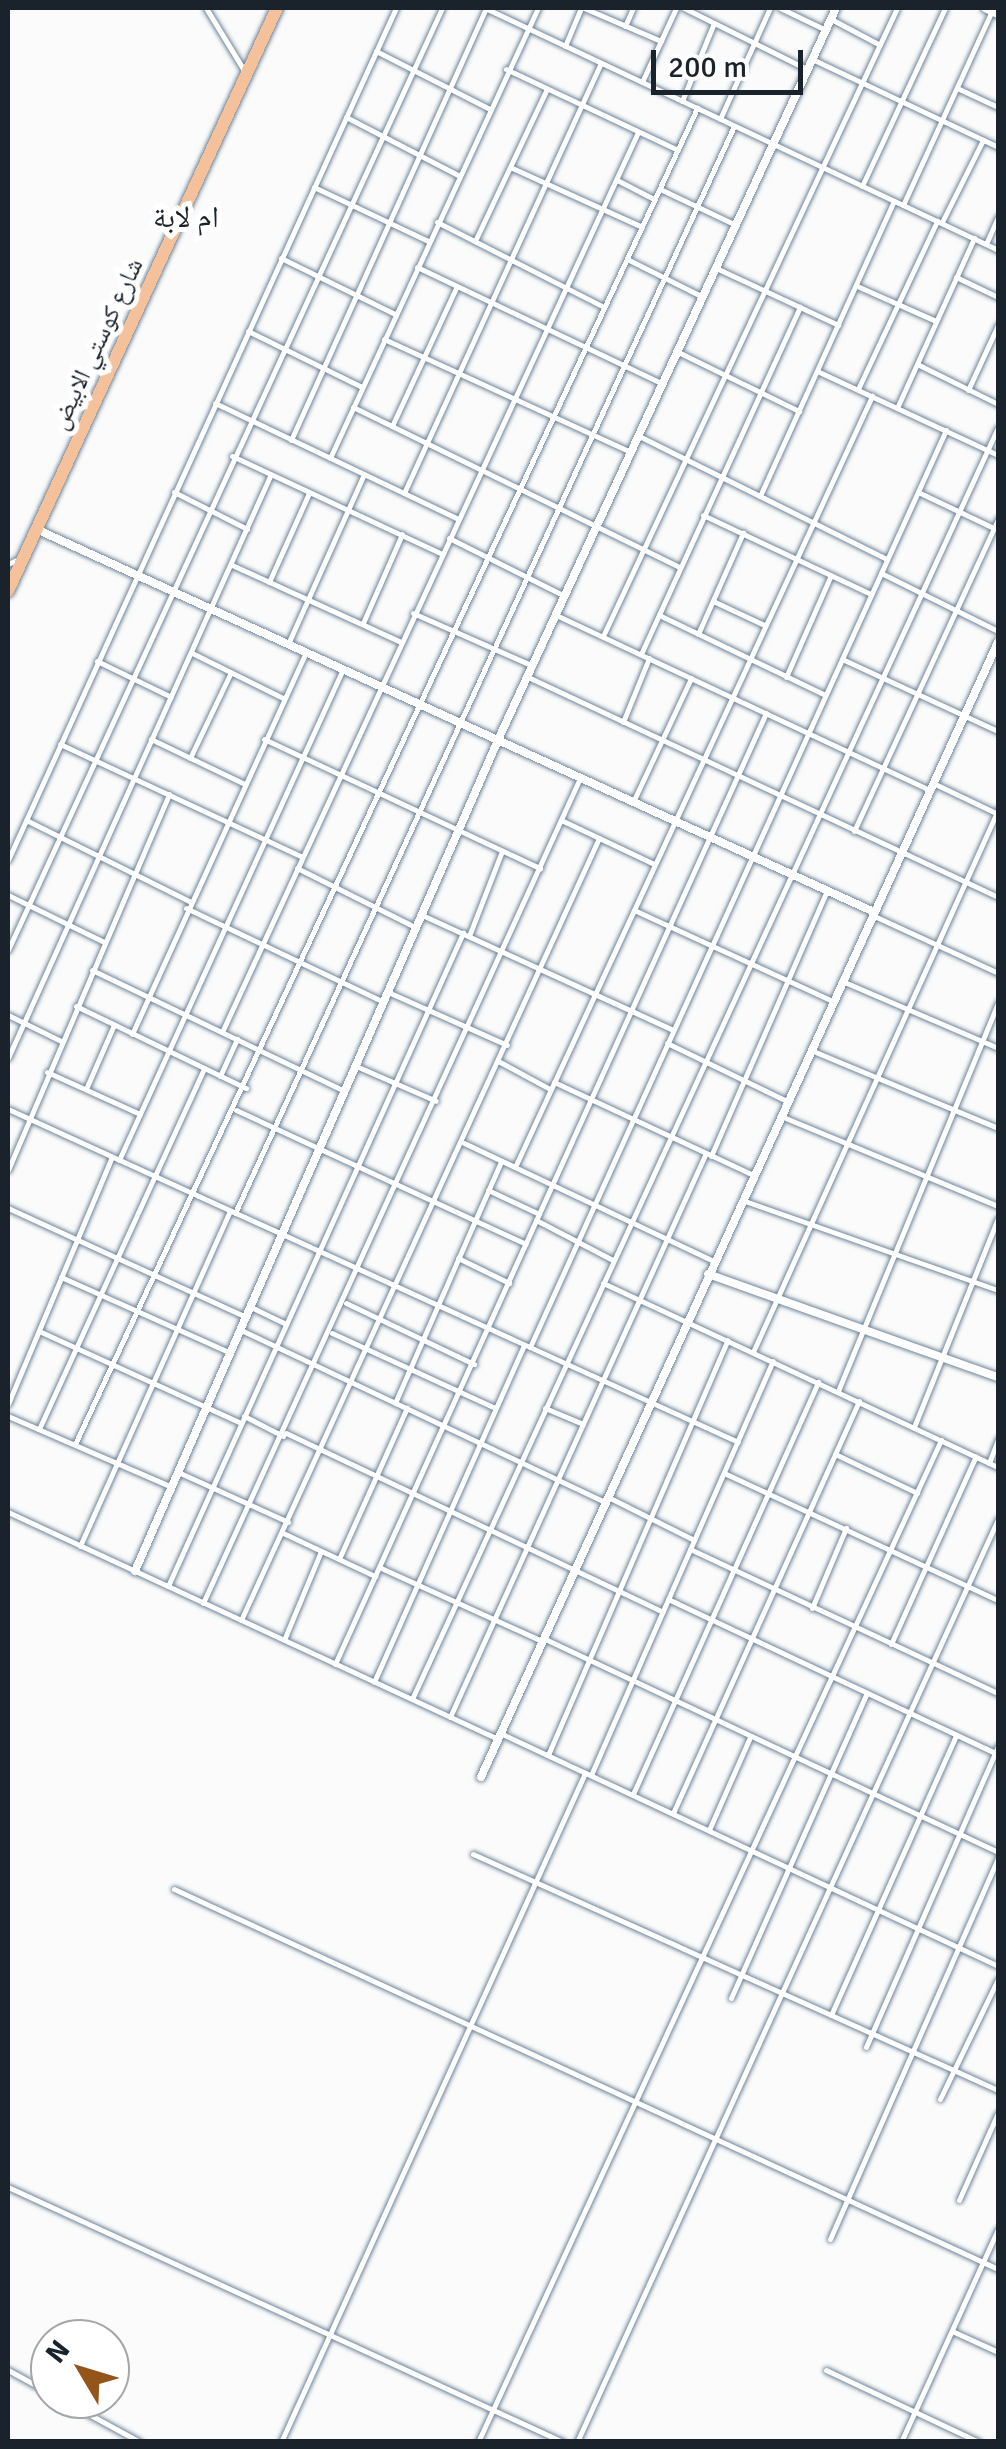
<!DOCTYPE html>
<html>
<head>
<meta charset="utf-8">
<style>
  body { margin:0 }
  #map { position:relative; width:1006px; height:2449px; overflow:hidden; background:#fbfbfb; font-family:Signika,"Noto Naskh Arabic",sans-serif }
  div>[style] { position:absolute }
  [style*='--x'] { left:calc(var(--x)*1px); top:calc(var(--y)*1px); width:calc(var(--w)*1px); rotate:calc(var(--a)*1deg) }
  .roads { filter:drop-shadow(0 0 2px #6f8599) drop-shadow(0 0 2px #6f8599) }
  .street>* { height:5px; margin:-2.5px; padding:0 2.5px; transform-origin:2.5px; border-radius:2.5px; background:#fff }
  .secondary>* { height:8px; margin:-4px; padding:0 4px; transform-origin:4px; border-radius:4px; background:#fff }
  .highway>* { height:12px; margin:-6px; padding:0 6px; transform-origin:6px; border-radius:6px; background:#f4c19a }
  span { translate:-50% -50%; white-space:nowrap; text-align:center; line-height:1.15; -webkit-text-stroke:10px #fff; paint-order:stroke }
  .street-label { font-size:25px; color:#1a232b }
  .quarter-label { font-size:30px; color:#1a232b }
  .frame { position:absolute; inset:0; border:10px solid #1a232b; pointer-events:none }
  .north { position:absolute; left:30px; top:2319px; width:100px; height:100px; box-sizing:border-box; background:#fff; border:2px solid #a3a7aa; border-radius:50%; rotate:308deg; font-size:28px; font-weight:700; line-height:40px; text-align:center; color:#1a232b }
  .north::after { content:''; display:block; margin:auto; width:35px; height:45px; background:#94551b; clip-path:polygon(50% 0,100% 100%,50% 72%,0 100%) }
  .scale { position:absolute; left:651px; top:50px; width:152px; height:45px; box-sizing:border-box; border:5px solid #1a232b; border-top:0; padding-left:12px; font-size:30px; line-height:35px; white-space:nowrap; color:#1a232b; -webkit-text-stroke:8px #fff; paint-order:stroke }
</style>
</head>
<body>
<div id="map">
  <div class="roads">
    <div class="street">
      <div style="--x:206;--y:8;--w:75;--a:58.6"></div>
      <div style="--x:485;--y:8;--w:567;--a:25.25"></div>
      <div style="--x:584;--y:8;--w:84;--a:23.2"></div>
      <div style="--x:684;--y:8;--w:137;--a:26.4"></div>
      <div style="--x:780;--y:8;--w:51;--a:25.6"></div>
      <div style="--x:831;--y:19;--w:55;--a:28"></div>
      <div style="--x:625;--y:26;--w:20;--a:-66"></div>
      <div style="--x:565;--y:46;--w:41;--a:-67.2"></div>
      <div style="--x:376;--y:51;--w:126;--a:27"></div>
      <div style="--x:812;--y:59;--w:206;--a:25.3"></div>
      <div style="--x:506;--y:69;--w:190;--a:25.2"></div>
      <div style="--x:642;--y:82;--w:81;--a:-65.3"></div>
      <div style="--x:957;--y:88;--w:45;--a:24.9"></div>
      <div style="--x:682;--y:101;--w:84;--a:-67.7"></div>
      <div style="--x:346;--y:117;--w:126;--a:27.4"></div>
      <div style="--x:720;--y:119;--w:122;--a:-65.8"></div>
      <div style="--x:510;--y:167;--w:145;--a:24.4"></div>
      <div style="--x:617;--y:180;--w:42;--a:27.2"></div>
      <div style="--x:862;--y:186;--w:196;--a:-65"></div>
      <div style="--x:314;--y:187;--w:126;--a:25.3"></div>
      <div style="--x:660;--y:189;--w:84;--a:25.3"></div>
      <div style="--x:903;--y:205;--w:217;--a:-65.4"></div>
      <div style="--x:437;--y:222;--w:187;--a:27"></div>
      <div style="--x:942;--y:222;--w:92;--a:-63.4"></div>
      <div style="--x:475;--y:241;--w:168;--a:-64.7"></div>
      <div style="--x:986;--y:244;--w:30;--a:-66"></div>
      <div style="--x:281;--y:258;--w:127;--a:26.2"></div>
      <div style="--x:627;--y:259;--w:85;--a:26.6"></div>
      <div style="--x:417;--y:267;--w:272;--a:25.4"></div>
      <div style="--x:716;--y:268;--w:135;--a:25"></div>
      <div style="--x:956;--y:277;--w:47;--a:25.5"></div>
      <div style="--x:857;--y:286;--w:86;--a:23.9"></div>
      <div style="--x:248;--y:331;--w:127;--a:26.2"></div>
      <div style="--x:384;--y:339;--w:272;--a:24.6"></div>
      <div style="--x:678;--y:352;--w:135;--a:26"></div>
      <div style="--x:917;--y:364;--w:90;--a:26.3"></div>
      <div style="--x:817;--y:371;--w:200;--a:24.9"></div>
      <div style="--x:858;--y:389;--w:186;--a:-64.8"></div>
      <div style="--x:968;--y:390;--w:72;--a:-65.2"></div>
      <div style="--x:215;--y:403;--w:269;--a:25.5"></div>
      <div style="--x:353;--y:407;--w:364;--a:26.1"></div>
      <div style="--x:897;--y:408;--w:187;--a:-65.6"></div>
      <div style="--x:392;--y:426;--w:154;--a:-65.1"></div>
      <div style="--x:639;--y:436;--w:277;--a:26.4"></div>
      <div style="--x:291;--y:440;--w:474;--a:-65.7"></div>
      <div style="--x:232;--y:456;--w:232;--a:25"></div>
      <div style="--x:330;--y:458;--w:496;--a:-65.2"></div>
      <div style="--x:174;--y:492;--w:82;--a:26.9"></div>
      <div style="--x:918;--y:492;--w:89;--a:25.4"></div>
      <div style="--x:404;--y:493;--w:473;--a:-65.4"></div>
      <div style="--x:760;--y:496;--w:324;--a:-65.6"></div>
      <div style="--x:703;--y:515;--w:186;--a:25.2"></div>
      <div style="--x:449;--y:538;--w:130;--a:26.6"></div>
      <div style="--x:8;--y:564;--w:14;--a:-25"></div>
      <div style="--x:232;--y:565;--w:183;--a:24.5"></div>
      <div style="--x:881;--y:573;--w:131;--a:26.4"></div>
      <div style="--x:269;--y:582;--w:98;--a:-65.8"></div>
      <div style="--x:713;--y:601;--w:56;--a:25.2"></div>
      <div style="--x:413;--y:613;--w:131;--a:23.8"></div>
      <div style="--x:556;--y:615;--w:412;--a:25.1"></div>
      <div style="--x:659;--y:615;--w:184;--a:25.7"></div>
      <div style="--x:363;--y:623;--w:97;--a:-66.3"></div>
      <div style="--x:698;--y:634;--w:111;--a:-66"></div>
      <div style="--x:603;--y:636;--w:693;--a:-64.91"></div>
      <div style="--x:288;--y:644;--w:186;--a:-65.9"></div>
      <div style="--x:192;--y:653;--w:102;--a:26.3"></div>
      <div style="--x:641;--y:654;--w:382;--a:-65.4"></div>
      <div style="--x:842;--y:659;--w:172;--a:24.8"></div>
      <div style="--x:97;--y:661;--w:82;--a:25.9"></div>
      <div style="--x:528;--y:677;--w:519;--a:25.08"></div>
      <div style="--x:786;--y:677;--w:111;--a:-66.2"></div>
      <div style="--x:623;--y:722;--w:69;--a:-67.9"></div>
      <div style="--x:151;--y:739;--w:102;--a:25.6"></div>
      <div style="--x:264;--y:739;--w:305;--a:25.1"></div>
      <div style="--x:60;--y:744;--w:267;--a:25"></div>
      <div style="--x:190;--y:758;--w:95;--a:-64.5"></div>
      <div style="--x:933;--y:783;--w:72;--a:25.5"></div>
      <div style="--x:633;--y:802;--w:137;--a:-64.9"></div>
      <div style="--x:26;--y:820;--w:182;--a:26.4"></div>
      <div style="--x:561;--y:820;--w:103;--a:25.3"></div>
      <div style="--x:854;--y:831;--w:344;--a:-65.2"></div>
      <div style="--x:8;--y:860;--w:936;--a:-65.52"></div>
      <div style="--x:297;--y:868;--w:132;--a:26.6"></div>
      <div style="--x:8;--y:895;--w:107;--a:26.1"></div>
      <div style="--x:186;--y:908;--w:219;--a:25.4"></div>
      <div style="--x:634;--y:910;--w:219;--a:24.6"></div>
      <div style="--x:422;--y:915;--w:276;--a:24.6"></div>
      <div style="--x:872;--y:915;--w:139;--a:24.7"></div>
      <div style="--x:469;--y:936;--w:91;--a:-68.8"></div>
      <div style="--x:8;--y:950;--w:1037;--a:-65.26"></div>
      <div style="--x:92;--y:970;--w:280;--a:25.6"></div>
      <div style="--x:842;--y:981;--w:170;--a:23.2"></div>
      <div style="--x:388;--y:992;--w:130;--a:24"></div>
      <div style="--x:76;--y:1006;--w:189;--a:25.8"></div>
      <div style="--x:8;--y:1015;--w:59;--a:26.1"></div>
      <div style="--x:222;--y:1032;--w:991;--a:-65.19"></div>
      <div style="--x:132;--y:1034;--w:420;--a:-65.5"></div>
      <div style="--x:667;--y:1043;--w:133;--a:25.8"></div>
      <div style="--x:813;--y:1051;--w:200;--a:22.6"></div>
      <div style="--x:8;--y:1058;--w:640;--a:-65.76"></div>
      <div style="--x:500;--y:1062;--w:57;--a:28.4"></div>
      <div style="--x:356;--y:1066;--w:87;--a:23.6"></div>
      <div style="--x:47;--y:1072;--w:102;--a:24.3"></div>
      <div style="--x:220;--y:1076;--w:41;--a:-65.3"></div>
      <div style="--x:554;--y:1082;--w:220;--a:25"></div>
      <div style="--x:86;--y:1089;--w:70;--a:-66.4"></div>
      <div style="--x:8;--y:1109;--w:802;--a:24.52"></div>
      <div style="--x:236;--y:1110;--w:319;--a:24.8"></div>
      <div style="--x:783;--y:1117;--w:233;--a:22.5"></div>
      <div style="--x:464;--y:1143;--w:276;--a:25.3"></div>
      <div style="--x:711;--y:1156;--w:290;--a:-66.4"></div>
      <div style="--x:119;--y:1160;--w:540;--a:-65.48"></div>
      <div style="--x:515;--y:1167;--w:850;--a:-65.15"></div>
      <div style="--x:8;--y:1170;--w:409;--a:-66.8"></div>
      <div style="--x:488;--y:1190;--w:56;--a:25.2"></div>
      <div style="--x:742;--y:1200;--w:271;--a:19.4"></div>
      <div style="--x:8;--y:1208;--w:262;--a:24.6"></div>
      <div style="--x:235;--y:1213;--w:1196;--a:-65.34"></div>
      <div style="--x:536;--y:1220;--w:87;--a:27.5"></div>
      <div style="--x:458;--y:1258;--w:57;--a:26.1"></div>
      <div style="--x:61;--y:1277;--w:186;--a:24.1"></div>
      <div style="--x:603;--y:1283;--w:436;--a:25"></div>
      <div style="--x:346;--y:1303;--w:142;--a:25.5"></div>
      <div style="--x:251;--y:1307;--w:39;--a:26"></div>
      <div style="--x:241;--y:1330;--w:403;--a:25.3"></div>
      <div style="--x:39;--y:1331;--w:222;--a:24.5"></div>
      <div style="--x:332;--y:1333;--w:179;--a:24.7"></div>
      <div style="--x:530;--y:1347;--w:1007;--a:-65.6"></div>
      <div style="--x:753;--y:1352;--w:595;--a:-65.68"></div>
      <div style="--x:838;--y:1391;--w:420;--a:-67.6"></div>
      <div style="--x:395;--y:1403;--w:264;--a:-66.3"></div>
      <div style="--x:8;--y:1404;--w:268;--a:-67.2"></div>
      <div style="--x:545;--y:1408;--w:41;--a:22.8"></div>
      <div style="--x:8;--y:1416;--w:179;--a:23.4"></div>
      <div style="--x:244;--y:1416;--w:44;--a:27.1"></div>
      <div style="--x:914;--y:1427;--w:225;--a:-68.1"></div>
      <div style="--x:39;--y:1429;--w:397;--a:-65.4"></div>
      <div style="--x:286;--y:1433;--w:417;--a:25.4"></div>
      <div style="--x:75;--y:1444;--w:1474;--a:-65.03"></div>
      <div style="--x:835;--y:1454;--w:91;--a:25.4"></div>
      <div style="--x:989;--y:1463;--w:26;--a:-69"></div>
      <div style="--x:178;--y:1472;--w:121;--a:24.4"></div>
      <div style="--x:724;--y:1473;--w:302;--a:24.9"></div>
      <div style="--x:610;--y:1498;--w:94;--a:26.6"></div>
      <div style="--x:8;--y:1512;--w:540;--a:24.86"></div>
      <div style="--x:283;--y:1533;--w:102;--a:25.1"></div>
      <div style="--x:80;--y:1546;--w:367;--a:-65.9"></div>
      <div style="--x:690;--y:1549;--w:340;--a:25.1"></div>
      <div style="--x:339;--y:1559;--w:166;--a:-65.8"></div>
      <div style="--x:381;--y:1568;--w:177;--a:24.4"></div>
      <div style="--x:168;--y:1586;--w:717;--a:-65.69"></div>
      <div style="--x:668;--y:1599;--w:362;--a:25.2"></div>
      <div style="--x:203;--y:1603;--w:907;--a:-65.44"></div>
      <div style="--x:812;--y:1608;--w:87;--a:-67"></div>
      <div style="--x:241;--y:1620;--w:860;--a:-65.4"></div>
      <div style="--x:543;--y:1638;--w:503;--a:25.19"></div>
      <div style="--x:284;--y:1640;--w:96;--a:-67.4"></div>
      <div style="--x:891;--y:1644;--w:206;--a:-65.7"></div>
      <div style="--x:335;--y:1664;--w:1044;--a:-65.62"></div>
      <div style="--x:374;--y:1682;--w:369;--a:-66"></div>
      <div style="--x:412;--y:1699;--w:1400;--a:-65.26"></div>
      <div style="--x:450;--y:1717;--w:619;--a:-65.59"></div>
      <div style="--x:500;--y:1733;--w:550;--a:25.07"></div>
      <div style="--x:548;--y:1755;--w:452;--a:-66.6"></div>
      <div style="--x:591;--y:1775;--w:452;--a:-66.3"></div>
      <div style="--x:633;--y:1794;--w:452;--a:-65.8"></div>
      <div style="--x:673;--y:1813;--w:452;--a:-65.7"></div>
      <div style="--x:709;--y:1830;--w:102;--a:-66.2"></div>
      <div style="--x:473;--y:1854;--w:576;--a:24.21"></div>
      <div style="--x:174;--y:1889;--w:907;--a:24.76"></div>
      <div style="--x:731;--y:1998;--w:334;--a:-66"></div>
      <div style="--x:831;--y:2015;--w:307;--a:-65.9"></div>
      <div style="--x:866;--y:2047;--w:329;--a:-66.3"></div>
      <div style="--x:940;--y:2099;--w:133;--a:-64.2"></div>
      <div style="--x:8;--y:2187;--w:611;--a:24.68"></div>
      <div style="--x:959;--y:2200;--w:95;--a:-65.9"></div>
      <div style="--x:830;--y:2239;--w:416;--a:-66.2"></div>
      <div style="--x:952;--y:2331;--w:51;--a:24.5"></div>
      <div style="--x:8;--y:2370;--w:48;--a:28.7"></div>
      <div style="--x:826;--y:2370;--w:169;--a:25.2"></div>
      <div style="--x:61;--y:2399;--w:90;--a:28.6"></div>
      <div style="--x:281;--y:2442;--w:735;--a:-65.56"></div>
      <div style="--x:478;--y:2442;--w:1104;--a:-65.2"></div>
      <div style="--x:577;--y:2442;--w:1014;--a:-65.48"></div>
      <div style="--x:901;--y:2442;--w:234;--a:-65.5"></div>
    </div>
    <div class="secondary">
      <div style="--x:985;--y:8;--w:14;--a:25"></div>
      <div style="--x:36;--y:529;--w:921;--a:24.56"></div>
      <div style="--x:708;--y:1274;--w:308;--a:19.6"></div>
      <div style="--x:135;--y:1571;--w:907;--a:-66.4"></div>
      <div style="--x:498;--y:740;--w:806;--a:-65.21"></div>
      <div style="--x:481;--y:1777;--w:1247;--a:-65.51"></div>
    </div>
    <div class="highway">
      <div style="--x:8;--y:591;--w:642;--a:-65.23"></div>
    </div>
  </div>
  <div class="street-label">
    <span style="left:97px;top:344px;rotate:-65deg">شارع كوستي الابيض</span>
  </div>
  <div class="quarter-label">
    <span style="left:186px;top:218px">ام لابة</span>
  </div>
  <div class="frame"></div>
  <div class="north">N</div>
  <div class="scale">200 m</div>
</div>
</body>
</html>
